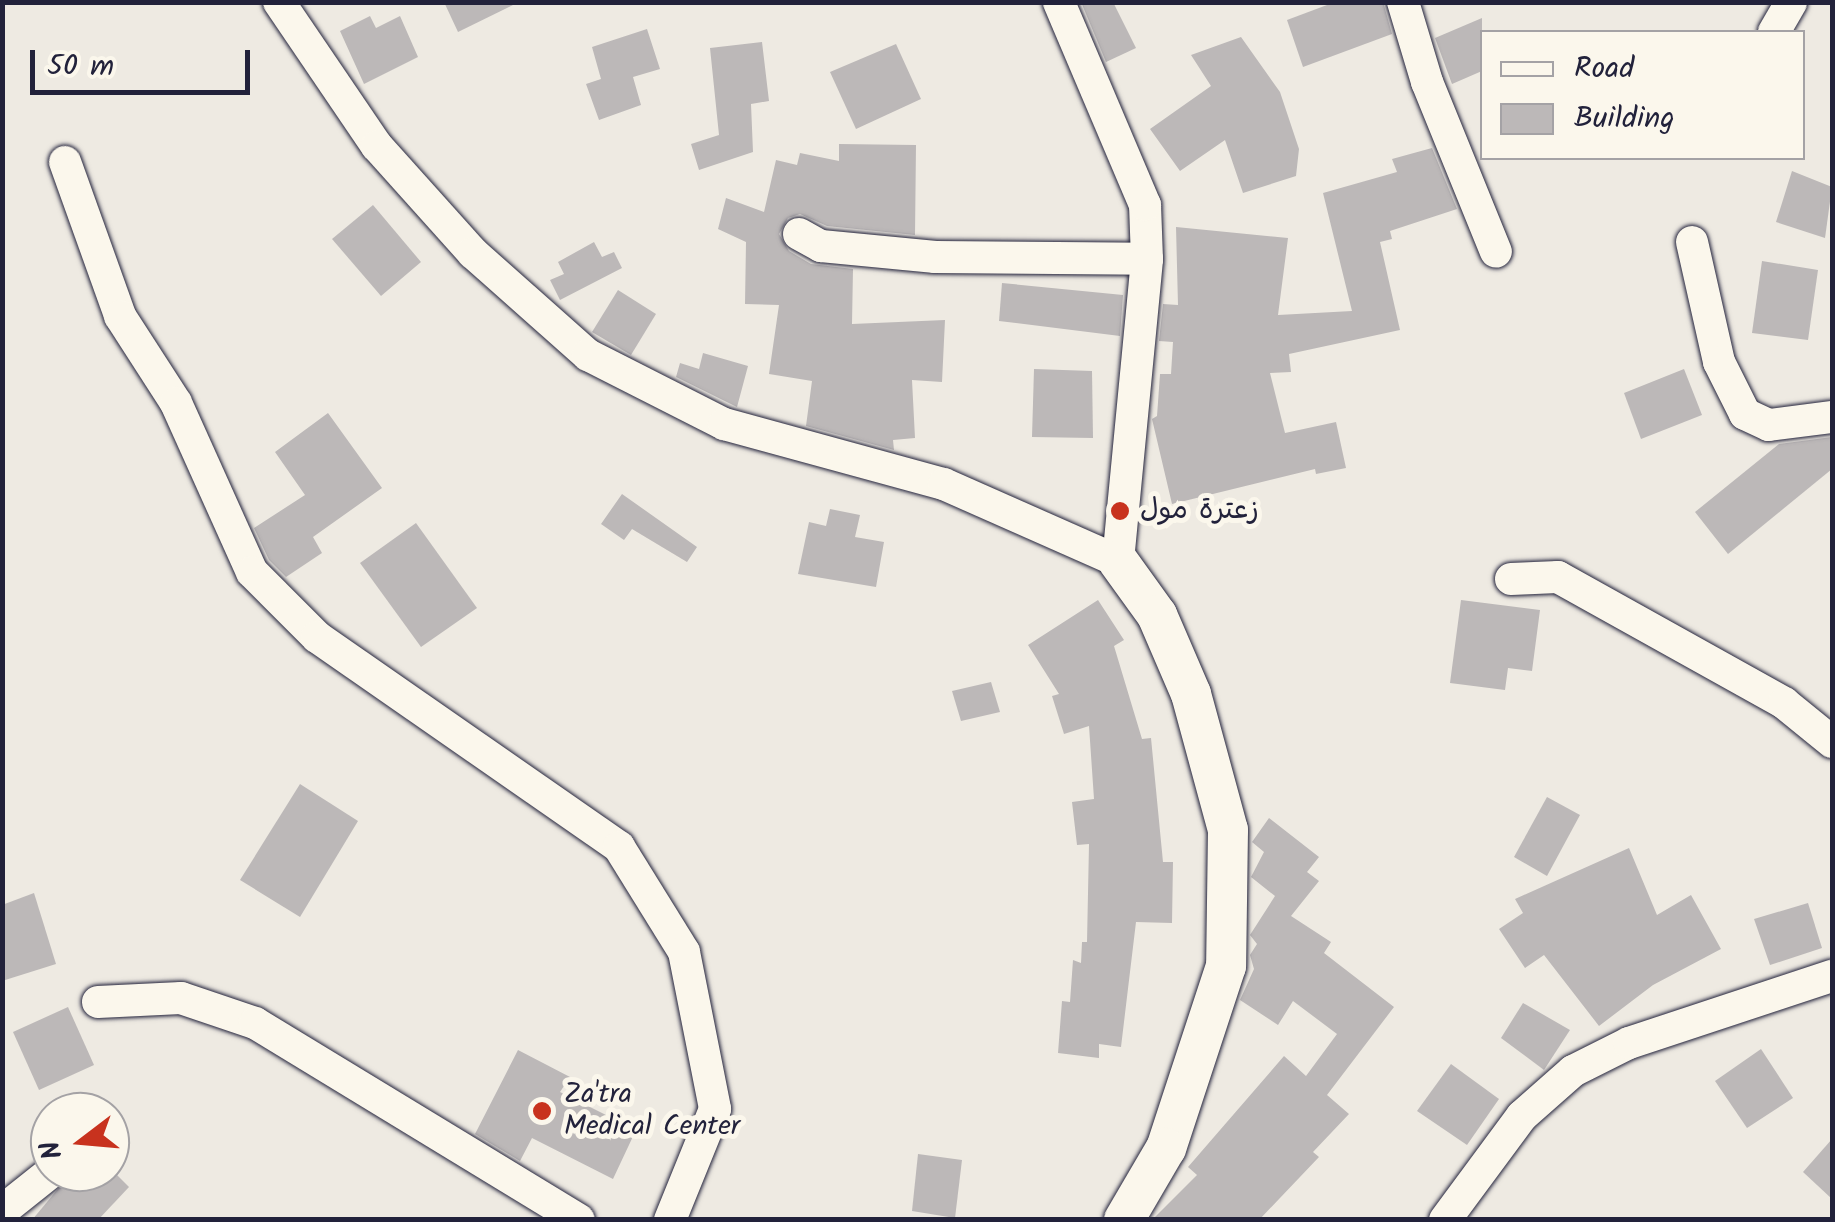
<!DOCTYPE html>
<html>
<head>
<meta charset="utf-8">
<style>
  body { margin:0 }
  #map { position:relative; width:1835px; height:1222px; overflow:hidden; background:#eeeae2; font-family:Kalam,"Playpen Sans Arabic",sans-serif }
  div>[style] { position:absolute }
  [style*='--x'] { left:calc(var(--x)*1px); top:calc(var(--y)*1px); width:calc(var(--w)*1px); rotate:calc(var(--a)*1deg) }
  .building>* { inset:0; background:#bcb8b8 }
  .roads { filter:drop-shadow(0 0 2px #22223b) drop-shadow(0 0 2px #22223b) }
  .minor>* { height:32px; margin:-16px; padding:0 16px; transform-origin:16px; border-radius:16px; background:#fbf7ec }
  .tertiary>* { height:40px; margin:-20px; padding:0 20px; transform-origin:20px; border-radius:20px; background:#fbf7ec }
  .dots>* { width:28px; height:28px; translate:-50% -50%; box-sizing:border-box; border:5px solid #fbf7ec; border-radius:50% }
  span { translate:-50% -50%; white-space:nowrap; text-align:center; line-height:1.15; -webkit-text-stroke:10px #fbf7ec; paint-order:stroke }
  .poi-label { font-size:28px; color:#22223b }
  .left { translate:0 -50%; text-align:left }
  .frame { position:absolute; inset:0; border:5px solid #22223b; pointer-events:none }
  .legend { position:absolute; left:1480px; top:30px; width:325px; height:130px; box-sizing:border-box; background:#fbf7ec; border:2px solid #a4a2a5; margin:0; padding:12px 18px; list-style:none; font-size:30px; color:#22223b }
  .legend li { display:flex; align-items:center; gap:20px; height:50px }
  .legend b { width:50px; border:2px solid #a4a2a5 }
  .north { position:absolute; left:30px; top:1092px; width:100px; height:100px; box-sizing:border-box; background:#fbf7ec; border:2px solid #a4a2a5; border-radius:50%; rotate:254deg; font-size:28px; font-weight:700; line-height:40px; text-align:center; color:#22223b }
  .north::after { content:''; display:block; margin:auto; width:35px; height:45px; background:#c8321e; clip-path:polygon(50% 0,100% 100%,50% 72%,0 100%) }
  .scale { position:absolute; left:30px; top:50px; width:220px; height:45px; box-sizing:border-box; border:5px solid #22223b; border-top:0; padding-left:12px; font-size:30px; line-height:35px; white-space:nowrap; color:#22223b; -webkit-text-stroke:8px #fbf7ec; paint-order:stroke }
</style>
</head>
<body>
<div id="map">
  <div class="building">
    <div style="clip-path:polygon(444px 2px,519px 2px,458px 32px)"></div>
    <div style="clip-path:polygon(1081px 2px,1113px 2px,1136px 48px,1106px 62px)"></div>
    <div style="clip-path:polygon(1335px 2px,1383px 2px,1392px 34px,1303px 67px,1287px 20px)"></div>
    <div style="clip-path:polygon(370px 16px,376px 28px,400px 16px,418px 57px,364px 84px,340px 31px)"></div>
    <div style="clip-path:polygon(1482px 18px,1482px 71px,1452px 84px,1435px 38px)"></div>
    <div style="clip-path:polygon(647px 29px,660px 69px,633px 77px,641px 105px,599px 120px,586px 84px,601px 79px,592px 47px)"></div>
    <div style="clip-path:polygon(1241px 37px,1280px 92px,1299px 149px,1296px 176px,1243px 193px,1225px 140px,1180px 171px,1150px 129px,1211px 86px,1191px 55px)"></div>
    <div style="clip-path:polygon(762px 42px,769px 101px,751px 104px,753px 152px,699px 170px,691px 144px,719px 135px,710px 48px)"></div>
    <div style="clip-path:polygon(896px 44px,921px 99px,856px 129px,830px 72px)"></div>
    <div style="clip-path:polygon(839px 144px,916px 145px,915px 235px,827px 226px,800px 214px,788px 218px,779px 234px,789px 251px,811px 264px,853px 269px,852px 324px,945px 320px,942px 382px,912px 380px,915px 438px,893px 440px,894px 450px,806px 426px,812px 381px,769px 374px,779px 305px,745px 304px,746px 242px,718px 229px,726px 198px,764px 212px,776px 160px,797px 165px,800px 153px,839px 161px)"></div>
    <div style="clip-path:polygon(1432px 148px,1457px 209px,1390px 231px,1392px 239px,1380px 242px,1400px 330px,1289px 354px,1291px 372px,1270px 373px,1285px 433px,1336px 422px,1346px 468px,1316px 474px,1315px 469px,1172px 504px,1152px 419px,1157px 416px,1160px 374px,1171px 374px,1173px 342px,1159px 341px,1163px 304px,1178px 305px,1176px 227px,1288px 238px,1278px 315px,1352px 311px,1323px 193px,1397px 172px,1392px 159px)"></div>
    <div style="clip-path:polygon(1792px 171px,1832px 187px,1825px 238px,1776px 222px)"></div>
    <div style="clip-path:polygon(373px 205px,421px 262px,381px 296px,332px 239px)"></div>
    <div style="clip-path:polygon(594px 242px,602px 257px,614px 252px,622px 268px,560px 300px,550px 280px,564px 274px,558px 262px)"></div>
    <div style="clip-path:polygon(1762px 261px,1818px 270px,1808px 340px,1752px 333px)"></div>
    <div style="clip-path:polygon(1002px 283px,1123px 295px,1120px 336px,999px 321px)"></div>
    <div style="clip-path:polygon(618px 290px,656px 314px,631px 355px,592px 332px)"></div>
    <div style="clip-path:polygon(703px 353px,748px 366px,737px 407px,676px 377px,680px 363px,699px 369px)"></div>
    <div style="clip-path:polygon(1034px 369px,1092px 371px,1093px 438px,1032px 437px)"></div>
    <div style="clip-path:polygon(1684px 369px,1702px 415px,1641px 439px,1624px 393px)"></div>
    <div style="clip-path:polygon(328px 413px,382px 488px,313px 537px,322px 553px,286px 577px,269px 560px,254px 528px,305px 495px,275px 452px)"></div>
    <div style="clip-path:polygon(1832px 437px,1832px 469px,1728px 554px,1695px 512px,1779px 444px)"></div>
    <div style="clip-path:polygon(622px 494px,697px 547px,687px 562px,632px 529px,624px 540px,601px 524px)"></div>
    <div style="clip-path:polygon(830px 509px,860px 515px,855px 537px,884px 542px,876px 587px,798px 574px,809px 522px,826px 526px)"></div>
    <div style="clip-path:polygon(416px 523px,477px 608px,421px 647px,360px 563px)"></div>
    <div style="clip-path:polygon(1098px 600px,1124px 640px,1114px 646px,1142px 739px,1151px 738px,1163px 862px,1173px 862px,1172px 923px,1136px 922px,1121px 1047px,1099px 1044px,1099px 1058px,1058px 1053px,1062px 1001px,1070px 1002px,1073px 960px,1081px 963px,1082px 942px,1087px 942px,1089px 844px,1077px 845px,1072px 802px,1094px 799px,1089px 726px,1064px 734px,1052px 696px,1059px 694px,1028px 645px)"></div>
    <div style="clip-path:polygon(1461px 600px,1540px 610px,1532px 671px,1508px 668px,1505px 690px,1450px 683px)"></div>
    <div style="clip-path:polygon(991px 682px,1000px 712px,961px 721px,952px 691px)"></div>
    <div style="clip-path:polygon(300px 784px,358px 821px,300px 917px,240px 880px)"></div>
    <div style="clip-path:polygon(1547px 797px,1580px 815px,1547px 876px,1514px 857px)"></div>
    <div style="clip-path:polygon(1269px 818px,1319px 857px,1307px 872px,1319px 881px,1291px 916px,1331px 942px,1324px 953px,1394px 1007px,1327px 1095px,1349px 1114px,1313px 1152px,1319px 1157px,1259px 1220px,1152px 1220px,1197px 1175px,1188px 1167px,1284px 1056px,1306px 1076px,1337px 1034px,1293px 1001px,1278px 1025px,1240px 1000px,1254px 969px,1250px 955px,1257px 944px,1250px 935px,1275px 896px,1251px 877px,1264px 852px,1252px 842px)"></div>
    <div style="clip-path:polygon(1629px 848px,1657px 915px,1691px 895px,1721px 949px,1653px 985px,1599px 1026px,1544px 955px,1525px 968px,1499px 929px,1523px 913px,1515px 899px)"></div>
    <div style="clip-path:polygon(34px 893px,56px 964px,2px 981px,2px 905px)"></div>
    <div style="clip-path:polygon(1808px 903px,1822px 948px,1770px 965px,1754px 919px)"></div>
    <div style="clip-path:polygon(1523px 1003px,1570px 1030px,1544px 1070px,1501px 1038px)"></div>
    <div style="clip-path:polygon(68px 1007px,94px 1065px,39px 1090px,13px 1032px)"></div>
    <div style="clip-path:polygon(1761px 1049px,1793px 1098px,1747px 1128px,1715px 1081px)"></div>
    <div style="clip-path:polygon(518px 1050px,570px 1077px,560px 1092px,636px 1130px,613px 1179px,532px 1138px,520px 1161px,475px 1134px)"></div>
    <div style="clip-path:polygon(1451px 1064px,1499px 1099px,1467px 1145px,1417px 1111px)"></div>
    <div style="clip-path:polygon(1832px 1139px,1832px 1199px,1803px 1172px)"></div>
    <div style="clip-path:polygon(918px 1154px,962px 1160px,955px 1218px,912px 1211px)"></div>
    <div style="clip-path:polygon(114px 1172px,129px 1187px,98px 1220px,32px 1220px,72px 1172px)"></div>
  </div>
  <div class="roads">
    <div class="minor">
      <div style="--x:279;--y:2;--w:174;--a:55.8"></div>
      <div style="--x:377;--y:146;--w:144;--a:48.1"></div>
      <div style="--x:473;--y:253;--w:154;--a:41.6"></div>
      <div style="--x:588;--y:355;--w:153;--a:26.9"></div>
      <div style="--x:724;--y:424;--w:228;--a:15.3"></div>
      <div style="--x:944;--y:484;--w:190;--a:23.9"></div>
      <div style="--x:1118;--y:561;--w:303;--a:-84.5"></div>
      <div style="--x:1147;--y:259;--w:54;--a:-92.1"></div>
      <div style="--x:1145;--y:205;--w:220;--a:-113"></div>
      <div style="--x:1403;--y:2;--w:84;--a:73.3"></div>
      <div style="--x:1427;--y:82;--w:183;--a:67.9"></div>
      <div style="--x:1774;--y:32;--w:34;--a:-60"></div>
      <div style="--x:65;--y:162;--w:164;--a:70.3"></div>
      <div style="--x:120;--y:316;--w:103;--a:57.2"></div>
      <div style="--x:176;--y:403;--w:185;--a:65.8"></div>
      <div style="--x:252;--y:572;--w:92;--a:45"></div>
      <div style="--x:317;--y:637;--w:368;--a:34.8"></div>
      <div style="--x:619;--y:847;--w:123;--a:58.2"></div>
      <div style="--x:684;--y:952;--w:160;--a:78.8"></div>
      <div style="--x:715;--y:1109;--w:120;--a:112.1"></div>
      <div style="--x:799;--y:234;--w:25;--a:29"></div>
      <div style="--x:821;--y:246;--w:115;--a:5.5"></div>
      <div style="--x:935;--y:257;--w:212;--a:0.5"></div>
      <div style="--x:1692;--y:242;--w:123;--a:77.3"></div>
      <div style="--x:1719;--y:362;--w:58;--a:63.4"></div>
      <div style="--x:1745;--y:414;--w:26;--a:25"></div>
      <div style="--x:1769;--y:425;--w:64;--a:-7.2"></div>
      <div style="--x:1511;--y:579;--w:47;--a:-2.4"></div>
      <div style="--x:1558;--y:577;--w:259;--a:29.1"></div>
      <div style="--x:1784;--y:703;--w:62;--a:39.1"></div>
      <div style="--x:98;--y:1002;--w:83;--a:-2.8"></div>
      <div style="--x:181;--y:998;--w:78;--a:18.7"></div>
      <div style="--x:255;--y:1023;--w:379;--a:31.3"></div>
      <div style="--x:2;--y:1211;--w:63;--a:-38.5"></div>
      <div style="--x:1445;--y:1220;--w:129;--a:-53.5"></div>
      <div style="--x:1522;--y:1116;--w:68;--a:-41.4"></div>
      <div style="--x:1573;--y:1071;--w:63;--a:-26.6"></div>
      <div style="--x:1629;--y:1043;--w:214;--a:-18.3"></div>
    </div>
    <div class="tertiary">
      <div style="--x:1118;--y:561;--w:67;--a:54.2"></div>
      <div style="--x:1157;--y:615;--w:86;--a:66.7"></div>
      <div style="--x:1191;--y:694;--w:141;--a:74.8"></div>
      <div style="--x:1228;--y:830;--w:136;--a:90.8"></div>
      <div style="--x:1226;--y:966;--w:192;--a:108.2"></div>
      <div style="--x:1166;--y:1148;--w:83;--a:120.3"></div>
    </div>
  </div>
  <div class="dots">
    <div style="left:1120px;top:511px;background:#c8321e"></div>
    <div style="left:542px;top:1111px;background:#c8321e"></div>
  </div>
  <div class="poi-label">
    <span class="left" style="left:1140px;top:511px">زعترة مول</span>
    <span class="left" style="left:564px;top:1111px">Za'tra<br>Medical Center</span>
  </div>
  <div class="frame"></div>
  <ul class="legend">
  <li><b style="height:12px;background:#fbf7ec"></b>Road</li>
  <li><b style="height:28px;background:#bcb8b8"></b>Building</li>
  </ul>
  <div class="north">N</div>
  <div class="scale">50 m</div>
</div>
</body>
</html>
